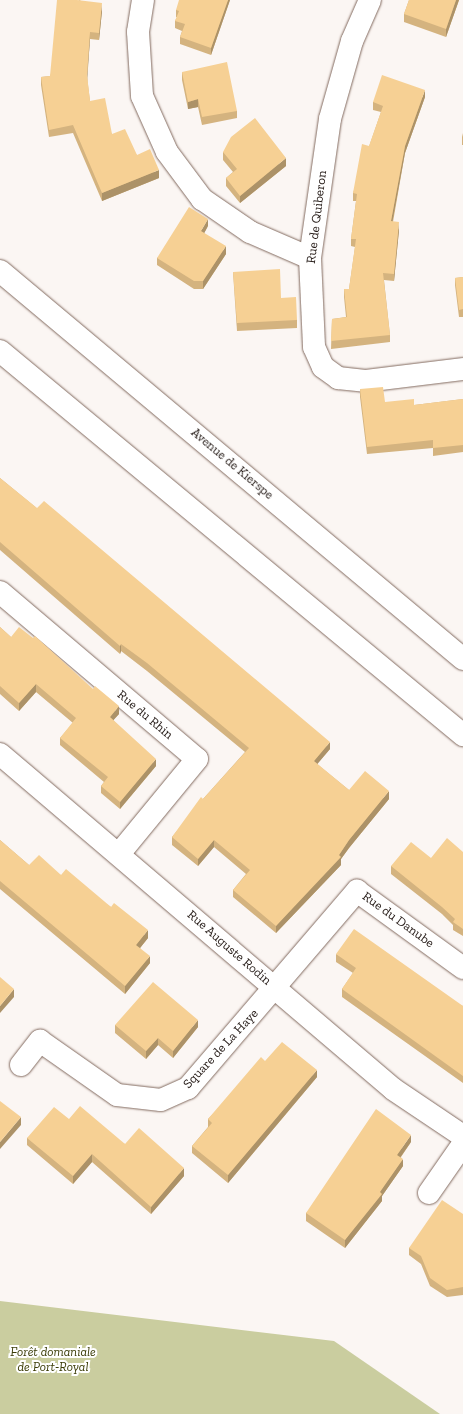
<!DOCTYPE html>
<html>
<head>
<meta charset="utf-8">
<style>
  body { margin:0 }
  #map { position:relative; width:463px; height:1414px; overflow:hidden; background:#fbf6f3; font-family:"Zilla Slab",serif }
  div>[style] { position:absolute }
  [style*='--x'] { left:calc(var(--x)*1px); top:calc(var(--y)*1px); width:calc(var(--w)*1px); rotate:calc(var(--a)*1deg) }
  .green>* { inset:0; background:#cacd9f }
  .roads { filter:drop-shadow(0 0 1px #836b60) drop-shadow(0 0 1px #836b60) }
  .street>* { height:22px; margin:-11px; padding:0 11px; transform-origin:11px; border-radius:11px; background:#fff }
  .secondary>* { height:22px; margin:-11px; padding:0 11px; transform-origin:11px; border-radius:11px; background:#fff }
  .wall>* { inset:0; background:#d4b37f }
  .shaded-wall>* { inset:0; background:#ac9268 }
  .building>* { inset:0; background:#f6d094 }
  span { translate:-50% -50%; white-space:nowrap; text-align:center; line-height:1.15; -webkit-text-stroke:4px #fff; paint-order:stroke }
  .street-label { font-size:13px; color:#221814 }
  .park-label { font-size:13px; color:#3c3d08; font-style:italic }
</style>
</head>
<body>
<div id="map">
  <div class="green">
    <div style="clip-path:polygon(0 1301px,334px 1341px,440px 1414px,0 1414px)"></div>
  </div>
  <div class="roads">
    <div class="street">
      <div style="--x:143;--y:0;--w:32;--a:99"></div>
      <div style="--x:138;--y:32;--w:64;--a:86.4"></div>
      <div style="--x:142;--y:96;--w:61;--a:65.9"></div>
      <div style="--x:167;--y:152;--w:59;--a:53.3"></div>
      <div style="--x:202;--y:199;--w:58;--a:34.5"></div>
      <div style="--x:250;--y:232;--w:65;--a:23.4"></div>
      <div style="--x:370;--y:0;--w:45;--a:113.7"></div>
      <div style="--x:352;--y:41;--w:81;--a:105.8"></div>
      <div style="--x:330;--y:119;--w:140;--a:98.2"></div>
      <div style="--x:310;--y:258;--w:89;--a:87.4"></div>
      <div style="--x:314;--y:347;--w:22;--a:66"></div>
      <div style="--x:323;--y:367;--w:19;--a:36"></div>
      <div style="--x:338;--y:378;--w:27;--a:6"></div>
      <div style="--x:365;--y:381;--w:99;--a:-7"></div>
      <div style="--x:0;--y:592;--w:258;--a:40.3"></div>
      <div style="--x:197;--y:759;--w:123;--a:129.4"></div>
      <div style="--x:0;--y:754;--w:516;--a:40.44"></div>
      <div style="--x:393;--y:1089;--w:84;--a:33.9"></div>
      <div style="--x:21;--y:1065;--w:31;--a:-52"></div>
      <div style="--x:40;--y:1041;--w:94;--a:35"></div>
      <div style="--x:117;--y:1095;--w:44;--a:6.5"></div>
      <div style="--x:161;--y:1100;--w:30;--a:-24"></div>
      <div style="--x:188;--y:1088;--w:260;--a:-49.4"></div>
      <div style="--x:357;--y:891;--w:131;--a:36"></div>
      <div style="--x:429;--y:1193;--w:60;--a:-55.2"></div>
    </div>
    <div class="secondary">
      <div style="--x:0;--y:271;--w:604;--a:39.96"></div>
      <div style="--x:0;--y:351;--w:602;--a:39.67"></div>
    </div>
  </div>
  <div class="wall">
    <div style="clip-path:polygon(79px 0,102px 11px,99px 40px,90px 39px,87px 77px,90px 101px,112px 134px,137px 155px,159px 178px,102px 201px,73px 133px,49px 137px,41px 85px,41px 77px,50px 76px)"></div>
    <div style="clip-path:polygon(230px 0,211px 55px,180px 44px,180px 37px,182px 31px,175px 28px,175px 21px,177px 17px,176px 17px,176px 10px)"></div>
    <div style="clip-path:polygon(409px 0,459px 0,446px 37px,404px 22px,404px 14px)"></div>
    <div style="clip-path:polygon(182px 72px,237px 111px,237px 118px,202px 125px,198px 107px,188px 109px,182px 80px)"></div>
    <div style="clip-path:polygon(425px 97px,405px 153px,393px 222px,399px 230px,394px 281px,384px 280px,390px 335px,390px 342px,331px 349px,332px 319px,346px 317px,344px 297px,344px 289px,349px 289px,355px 247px,351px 246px,351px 239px,356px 201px,353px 201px,353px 193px,381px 112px,373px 110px,373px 102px)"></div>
    <div style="clip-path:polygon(463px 133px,463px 145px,462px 145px,462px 137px)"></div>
    <div style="clip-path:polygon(223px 152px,286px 166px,240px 203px,226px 186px,226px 178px,233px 172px,223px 160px)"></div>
    <div style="clip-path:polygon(208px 226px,204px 233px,226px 254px,203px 289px,194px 289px,157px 265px,157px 258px)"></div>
    <div style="clip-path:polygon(233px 272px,281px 298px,297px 320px,297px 328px,237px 331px)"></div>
    <div style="clip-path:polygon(463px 277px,463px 317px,459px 317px,455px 285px,455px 278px)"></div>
    <div style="clip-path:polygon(360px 389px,385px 402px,414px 405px,463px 399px,463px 452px,433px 456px,433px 448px,367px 454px,360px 397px)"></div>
    <div style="clip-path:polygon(0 478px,330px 749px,317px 764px,349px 790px,389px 799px,349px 848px,341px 859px,341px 865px,276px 933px,233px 897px,233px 890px,246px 874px,214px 847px,198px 866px,172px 845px,172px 837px,203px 799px,245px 752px,147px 671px,121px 651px,120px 654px,0 550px)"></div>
    <div style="clip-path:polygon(0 627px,11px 637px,119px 714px,113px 720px,156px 766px,120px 809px,101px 793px,101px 786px,104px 782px,60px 745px,60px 738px,73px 723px,36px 692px,19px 711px,0 694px)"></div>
    <div style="clip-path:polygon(0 840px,29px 865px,61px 875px,111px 907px,148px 938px,140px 948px,150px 963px,125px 994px,0 889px)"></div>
    <div style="clip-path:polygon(463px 852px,463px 936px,453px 930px,453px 925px,442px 914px,391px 874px,391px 866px,431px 858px)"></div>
    <div style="clip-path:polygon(336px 954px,463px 1006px,463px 1083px,342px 997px,342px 989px,353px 973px,336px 962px)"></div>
    <div style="clip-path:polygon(115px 1025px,198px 1027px,173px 1058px,158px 1045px,146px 1059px,115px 1033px)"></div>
    <div style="clip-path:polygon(265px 1061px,317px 1077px,228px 1183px,192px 1153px,192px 1146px,208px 1127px,208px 1119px)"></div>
    <div style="clip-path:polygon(69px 1119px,125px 1144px,184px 1176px,151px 1214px,92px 1162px,73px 1184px,27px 1145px,27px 1138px)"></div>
    <div style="clip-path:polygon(411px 1142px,401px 1157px,403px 1166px,382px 1196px,382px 1201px,345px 1248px,306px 1221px,306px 1213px)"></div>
    <div style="clip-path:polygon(463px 1214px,463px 1295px,447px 1297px,430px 1286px,421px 1264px,409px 1255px,409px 1248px)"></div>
  </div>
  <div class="shaded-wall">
    <div style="clip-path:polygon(228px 0,230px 0,211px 55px,211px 48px)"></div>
    <div style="clip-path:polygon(456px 0,459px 0,446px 37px,446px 29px)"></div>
    <div style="clip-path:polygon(102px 3px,102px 11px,99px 40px,99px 33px)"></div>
    <div style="clip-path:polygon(90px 32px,90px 39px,87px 82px,87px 75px)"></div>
    <div style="clip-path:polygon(425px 90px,425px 97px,405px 153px,391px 229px,391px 221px,405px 146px)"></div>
    <div style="clip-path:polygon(198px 99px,198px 107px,188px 109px,188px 102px)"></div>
    <div style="clip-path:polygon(286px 158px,286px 166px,240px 203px,240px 196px)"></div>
    <div style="clip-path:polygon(159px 170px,159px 178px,102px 201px,102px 193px)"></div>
    <div style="clip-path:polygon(208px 219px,208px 226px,201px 239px,201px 231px)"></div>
    <div style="clip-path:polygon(399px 222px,399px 230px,394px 281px,394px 274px)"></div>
    <div style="clip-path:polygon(226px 246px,226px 254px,203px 289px,203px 281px)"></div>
    <div style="clip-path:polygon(121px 644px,121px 651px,120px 654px,120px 646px)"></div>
    <div style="clip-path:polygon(36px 684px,36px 692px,19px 711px,19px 703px)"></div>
    <div style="clip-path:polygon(119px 706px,119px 714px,110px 724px,110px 717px)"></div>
    <div style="clip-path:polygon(330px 742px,330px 749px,314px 768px,314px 761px)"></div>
    <div style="clip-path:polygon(156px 759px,156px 766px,120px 809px,120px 802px)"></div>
    <div style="clip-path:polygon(389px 791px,389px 799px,349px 848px,341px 859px,341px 865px,276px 933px,276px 926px,339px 855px,349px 840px)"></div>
    <div style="clip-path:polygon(214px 840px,214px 847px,198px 866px,198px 859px)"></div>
    <div style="clip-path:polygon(148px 930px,148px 938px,136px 953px,136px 945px)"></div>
    <div style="clip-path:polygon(150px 956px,150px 963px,125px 994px,125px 986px)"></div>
    <div style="clip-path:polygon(14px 989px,14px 997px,0 1013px,0 1006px)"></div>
    <div style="clip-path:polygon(198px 1020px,198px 1027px,173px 1058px,173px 1051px)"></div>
    <div style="clip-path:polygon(158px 1038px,158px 1045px,146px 1059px,146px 1051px)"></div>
    <div style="clip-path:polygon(317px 1070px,317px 1077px,228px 1183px,228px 1175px)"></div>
    <div style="clip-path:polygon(21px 1117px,21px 1125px,0 1149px,0 1142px)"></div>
    <div style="clip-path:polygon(411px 1135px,411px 1142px,397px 1162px,397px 1155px)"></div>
    <div style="clip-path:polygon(92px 1154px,92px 1162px,73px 1184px,73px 1176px)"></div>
    <div style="clip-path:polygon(403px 1159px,403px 1166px,382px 1196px,382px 1201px,345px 1248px,345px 1240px)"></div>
    <div style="clip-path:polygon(184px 1168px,184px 1176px,151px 1214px,151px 1207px)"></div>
  </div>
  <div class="building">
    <div style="clip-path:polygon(57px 0,77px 0,102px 3px,99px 33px,90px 32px,87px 75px,90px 101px,105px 98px,112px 134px,125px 129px,137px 155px,150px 149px,159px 170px,102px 193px,73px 125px,49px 130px,41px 77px,50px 76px)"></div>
    <div style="clip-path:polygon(179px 0,228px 0,211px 48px,180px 37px,185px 24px,175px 21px,179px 11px,176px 10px)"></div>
    <div style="clip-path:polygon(409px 0,456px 0,446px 29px,404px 14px)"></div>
    <div style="clip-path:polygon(227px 62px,237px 111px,202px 117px,198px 99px,188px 102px,182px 72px)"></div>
    <div style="clip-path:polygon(382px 75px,425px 90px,405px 146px,391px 221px,399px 222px,394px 274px,383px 273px,390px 335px,331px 341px,332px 319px,347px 317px,344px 289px,349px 289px,356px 239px,351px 239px,357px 194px,353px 193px,362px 144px,369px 146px,383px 106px,373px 102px)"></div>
    <div style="clip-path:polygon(255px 118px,286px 158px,240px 196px,226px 178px,237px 169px,223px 152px,231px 137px)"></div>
    <div style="clip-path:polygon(189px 207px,208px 219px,201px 231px,226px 246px,203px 281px,194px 281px,157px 258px)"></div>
    <div style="clip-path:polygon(280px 269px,281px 298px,296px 297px,297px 320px,237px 323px,233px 272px)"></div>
    <div style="clip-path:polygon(463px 277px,463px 309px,459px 310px,455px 278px)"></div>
    <div style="clip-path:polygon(383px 387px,385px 402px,414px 399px,414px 405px,463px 399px,463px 445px,433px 448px,433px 440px,367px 447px,360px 389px)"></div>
    <div style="clip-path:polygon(0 478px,37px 508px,44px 501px,330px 742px,314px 761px,349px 790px,365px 771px,389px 791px,349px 840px,339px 855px,341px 857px,276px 926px,233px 890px,250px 870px,214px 840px,198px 859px,172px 837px,201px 797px,203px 799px,249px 748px,147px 663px,121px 644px,120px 646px,0 542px)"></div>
    <div style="clip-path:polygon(0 627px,11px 637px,19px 627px,33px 638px,35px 636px,93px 689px,95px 686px,119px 706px,110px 717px,156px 759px,120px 802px,101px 786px,108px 777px,60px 738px,76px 718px,36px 684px,19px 703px,0 686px)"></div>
    <div style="clip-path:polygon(447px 838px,463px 852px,463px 929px,453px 922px,455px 919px,442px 907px,391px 866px,411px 842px,431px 858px)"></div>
    <div style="clip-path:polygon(0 840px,29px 865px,39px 855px,61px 875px,66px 869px,111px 907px,114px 903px,148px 930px,136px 945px,150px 956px,125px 986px,0 881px)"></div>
    <div style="clip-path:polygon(354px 929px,463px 1006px,463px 1076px,342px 989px,356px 968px,336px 954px)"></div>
    <div style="clip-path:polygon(0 977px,14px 989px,0 1006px)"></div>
    <div style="clip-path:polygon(153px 982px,198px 1020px,173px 1051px,158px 1038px,146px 1051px,115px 1025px)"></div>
    <div style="clip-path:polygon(282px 1042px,317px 1070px,228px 1175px,192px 1146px,212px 1123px,208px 1119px,261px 1057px,265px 1061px)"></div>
    <div style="clip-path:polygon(0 1101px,21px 1117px,0 1142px)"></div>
    <div style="clip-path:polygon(80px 1106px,125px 1144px,139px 1128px,184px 1168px,151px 1207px,92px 1154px,73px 1176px,27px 1138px,54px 1107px,69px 1119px)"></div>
    <div style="clip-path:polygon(376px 1109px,411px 1135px,397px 1155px,403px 1159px,380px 1192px,382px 1194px,345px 1240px,306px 1213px)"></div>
    <div style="clip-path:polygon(442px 1200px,463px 1214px,463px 1287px,447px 1290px,430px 1278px,421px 1256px,409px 1248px)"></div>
  </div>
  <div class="street-label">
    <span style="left:317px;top:217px;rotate:-83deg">Rue de Quiberon</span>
    <span style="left:232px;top:464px;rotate:40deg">Avenue de Kierspe</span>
    <span style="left:145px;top:715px;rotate:40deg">Rue du Rhin</span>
    <span style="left:398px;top:920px;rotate:36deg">Rue du Danube</span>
    <span style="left:229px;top:948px;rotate:41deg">Rue Auguste Rodin</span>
    <span style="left:221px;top:1049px;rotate:-47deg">Square de La Haye</span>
  </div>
  <div class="park-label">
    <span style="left:53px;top:1360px">Forêt domaniale<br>de Port-Royal</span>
  </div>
</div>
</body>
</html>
